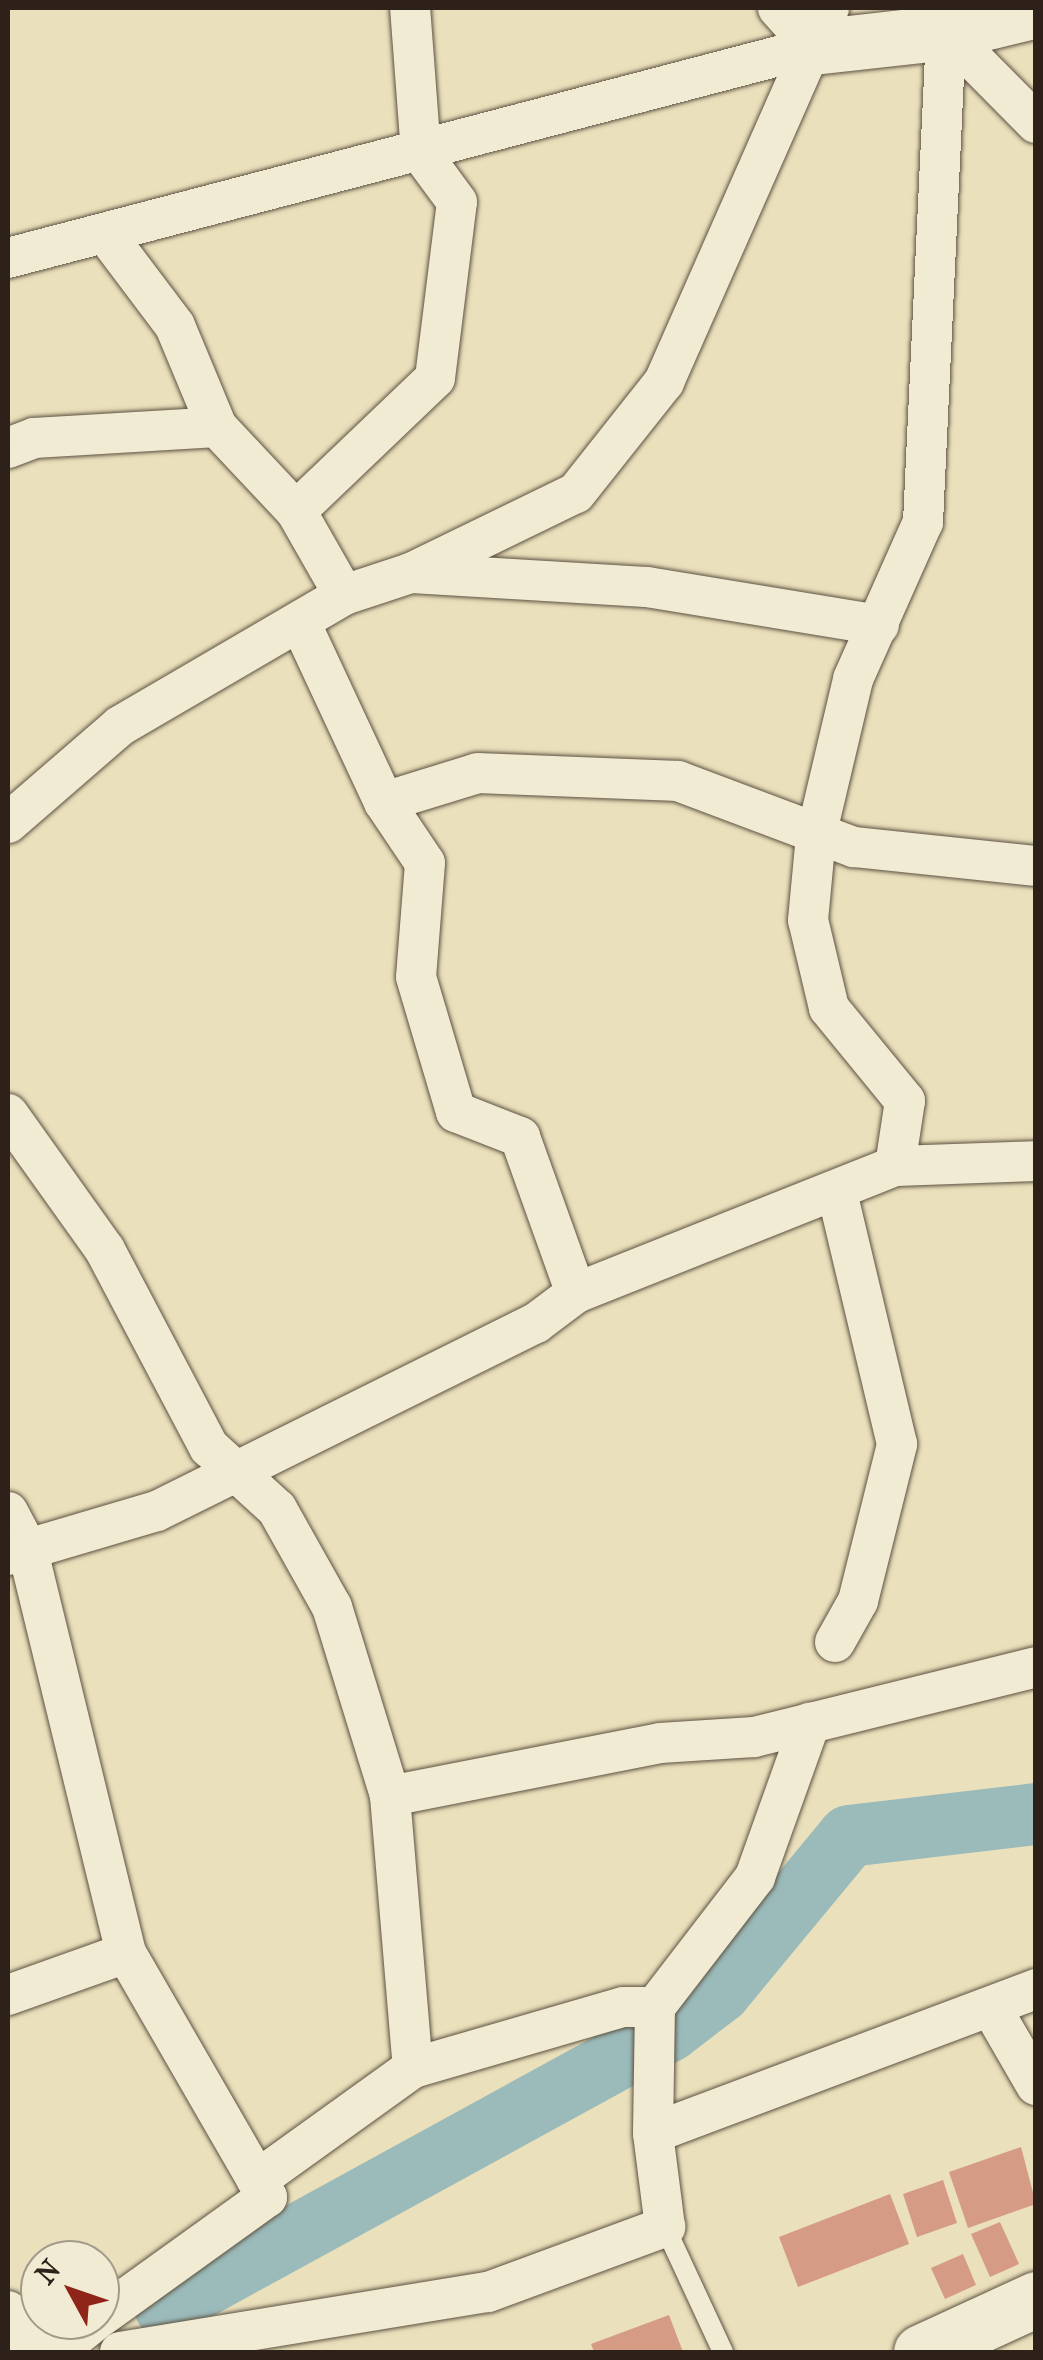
<!DOCTYPE html>
<html>
<head>
<meta charset="utf-8">
<style>
  body { margin:0 }
  #map { position:relative; width:1043px; height:2360px; overflow:hidden; background:#eae0bb; font-family:"IM FELL French Canon",serif }
  div>[style] { position:absolute }
  [style*='--x'] { left:calc(var(--x)*1px); top:calc(var(--y)*1px); width:calc(var(--w)*1px); rotate:calc(var(--a)*1deg) }
  .river>* { height:62px; margin:-31px; padding:0 31px; transform-origin:31px; border-radius:31px; background:#9bbbba }
  .building>* { inset:0; background:#d59b84 }
  .roads { filter:drop-shadow(0 0 2px #5d5142) drop-shadow(0 0 2px #5d5142) }
  .lane>* { height:20px; margin:-10px; padding:0 10px; transform-origin:10px; border-radius:10px; background:#f1ebd3 }
  .street>* { height:40px; margin:-20px; padding:0 20px; transform-origin:20px; border-radius:20px; background:#f1ebd3 }
  .secondary>* { height:55px; margin:-27.5px; padding:0 27.5px; transform-origin:27.5px; border-radius:27.5px; background:#f1ebd3 }
  span { translate:-50% -50%; white-space:nowrap; text-align:center; line-height:1.15; -webkit-text-stroke:8px #f1ebd3; paint-order:stroke }
  .frame { position:absolute; inset:0; border:10px solid #2e211a; pointer-events:none }
  .north { position:absolute; left:20px; top:2240px; width:100px; height:100px; box-sizing:border-box; background:#f1ebd3; border:2px solid #a39a89; border-radius:50%; rotate:310deg; font-size:28px; font-weight:700; line-height:40px; text-align:center; color:#2e211a }
  .north::after { content:''; display:block; margin:auto; width:35px; height:45px; background:#8f2418; clip-path:polygon(50% 0,100% 100%,50% 72%,0 100%) }
</style>
</head>
<body>
<div id="map">
  <div class="river">
    <div style="--x:165;--y:2307;--w:575;--a:-28.71"></div>
    <div style="--x:669;--y:2031;--w:64;--a:-37.4"></div>
    <div style="--x:720;--y:1992;--w:202;--a:-50.4"></div>
    <div style="--x:849;--y:1836;--w:188;--a:-6.7"></div>
  </div>
  <div class="building">
    <div style="clip-path:polygon(1021px 2147px,1036px 2204px,968px 2228px,949px 2172px)"></div>
    <div style="clip-path:polygon(943px 2180px,957px 2223px,917px 2237px,903px 2194px)"></div>
    <div style="clip-path:polygon(890px 2194px,909px 2244px,798px 2287px,779px 2237px)"></div>
    <div style="clip-path:polygon(1000px 2222px,1019px 2264px,990px 2277px,971px 2234px)"></div>
    <div style="clip-path:polygon(963px 2254px,976px 2285px,945px 2299px,931px 2268px)"></div>
    <div style="clip-path:polygon(669px 2315px,683px 2352px,594px 2352px,591px 2344px)"></div>
  </div>
  <div class="roads">
    <div class="lane">
      <div style="--x:665;--y:2227;--w:138;--a:65.1"></div>
    </div>
    <div class="street">
      <div style="--x:778;--y:8;--w:52;--a:48.1"></div>
      <div style="--x:946;--y:32;--w:128;--a:45.3"></div>
      <div style="--x:105;--y:233;--w:116;--a:53"></div>
      <div style="--x:175;--y:326;--w:109;--a:67.4"></div>
      <div style="--x:217;--y:427;--w:115;--a:46.8"></div>
      <div style="--x:296;--y:511;--w:97;--a:60.3"></div>
      <div style="--x:8;--y:258;--w:832;--a:-14.69"></div>
      <div style="--x:8;--y:448;--w:28;--a:-21"></div>
      <div style="--x:34;--y:438;--w:183;--a:-3.4"></div>
      <div style="--x:296;--y:511;--w:192;--a:-43.7"></div>
      <div style="--x:435;--y:378;--w:177;--a:-82.9"></div>
      <div style="--x:457;--y:202;--w:61;--a:-126.3"></div>
      <div style="--x:421;--y:153;--w:145;--a:-94.3"></div>
      <div style="--x:411;--y:573;--w:236;--a:3.4"></div>
      <div style="--x:647;--y:587;--w:235;--a:9.3"></div>
      <div style="--x:300;--y:622;--w:199;--a:65"></div>
      <div style="--x:384;--y:802;--w:73;--a:56.1"></div>
      <div style="--x:425;--y:863;--w:114;--a:94.5"></div>
      <div style="--x:416;--y:977;--w:141;--a:73.5"></div>
      <div style="--x:456;--y:1112;--w:69;--a:21.3"></div>
      <div style="--x:520;--y:1137;--w:166;--a:70.3"></div>
      <div style="--x:384;--y:802;--w:98;--a:-17.1"></div>
      <div style="--x:478;--y:773;--w:200;--a:2.3"></div>
      <div style="--x:678;--y:781;--w:188;--a:20.6"></div>
      <div style="--x:854;--y:847;--w:183;--a:6"></div>
      <div style="--x:8;--y:823;--w:148;--a:-40.9"></div>
      <div style="--x:120;--y:726;--w:259;--a:-30.3"></div>
      <div style="--x:344;--y:595;--w:71;--a:-18.2"></div>
      <div style="--x:411;--y:573;--w:183;--a:-25.9"></div>
      <div style="--x:576;--y:493;--w:142;--a:-51.6"></div>
      <div style="--x:664;--y:382;--w:409;--a:-66.2"></div>
      <div style="--x:8;--y:1114;--w:167;--a:54.5"></div>
      <div style="--x:105;--y:1250;--w:223;--a:62.2"></div>
      <div style="--x:209;--y:1447;--w:92;--a:42.4"></div>
      <div style="--x:277;--y:1509;--w:112;--a:60.7"></div>
      <div style="--x:332;--y:1607;--w:198;--a:72.9"></div>
      <div style="--x:390;--y:1796;--w:273;--a:85.2"></div>
      <div style="--x:895;--y:1166;--w:66;--a:-81.3"></div>
      <div style="--x:905;--y:1101;--w:120;--a:-129.3"></div>
      <div style="--x:829;--y:1008;--w:90;--a:-103.4"></div>
      <div style="--x:808;--y:920;--w:84;--a:-84.6"></div>
      <div style="--x:816;--y:836;--w:161;--a:-76.7"></div>
      <div style="--x:853;--y:679;--w:172;--a:-66"></div>
      <div style="--x:923;--y:522;--w:491;--a:-87.3"></div>
      <div style="--x:8;--y:1512;--w:40;--a:62"></div>
      <div style="--x:27;--y:1547;--w:418;--a:76.3"></div>
      <div style="--x:126;--y:1953;--w:282;--a:60"></div>
      <div style="--x:267;--y:2197;--w:206;--a:144.3"></div>
      <div style="--x:8;--y:1555;--w:155;--a:-16.5"></div>
      <div style="--x:157;--y:1511;--w:423;--a:-26.4"></div>
      <div style="--x:536;--y:1323;--w:50;--a:-36.9"></div>
      <div style="--x:576;--y:1293;--w:343;--a:-21.7"></div>
      <div style="--x:895;--y:1166;--w:141;--a:-2"></div>
      <div style="--x:835;--y:1642;--w:47;--a:-60.7"></div>
      <div style="--x:858;--y:1601;--w:162;--a:-76"></div>
      <div style="--x:897;--y:1444;--w:258;--a:-103.4"></div>
      <div style="--x:390;--y:1796;--w:275;--a:-11.1"></div>
      <div style="--x:660;--y:1743;--w:94;--a:-3.7"></div>
      <div style="--x:754;--y:1737;--w:291;--a:-13.9"></div>
      <div style="--x:8;--y:1995;--w:125;--a:-19.6"></div>
      <div style="--x:992;--y:2009;--w:88;--a:59.9"></div>
      <div style="--x:653;--y:2133;--w:409;--a:-20.6"></div>
      <div style="--x:257;--y:2180;--w:192;--a:-35.7"></div>
      <div style="--x:413;--y:2068;--w:219;--a:-16.2"></div>
      <div style="--x:623;--y:2007;--w:32;--a:0"></div>
      <div style="--x:8;--y:2311;--w:49;--a:57.6"></div>
      <div style="--x:56;--y:2352;--w:51;--a:-38.7"></div>
      <div style="--x:120;--y:2352;--w:373;--a:-9.3"></div>
      <div style="--x:488;--y:2292;--w:189;--a:-20.2"></div>
      <div style="--x:665;--y:2227;--w:95;--a:-97.3"></div>
      <div style="--x:653;--y:2133;--w:126;--a:-89.1"></div>
      <div style="--x:655;--y:2007;--w:164;--a:-52.4"></div>
      <div style="--x:755;--y:1877;--w:164;--a:-70.3"></div>
    </div>
    <div class="secondary">
      <div style="--x:813;--y:47;--w:134;--a:-6.4"></div>
      <div style="--x:946;--y:32;--w:93;--a:-13.7"></div>
      <div style="--x:921;--y:2352;--w:127;--a:-24.7"></div>
    </div>
  </div>
  <div class="frame"></div>
  <div class="north">N</div>
</div>
</body>
</html>
